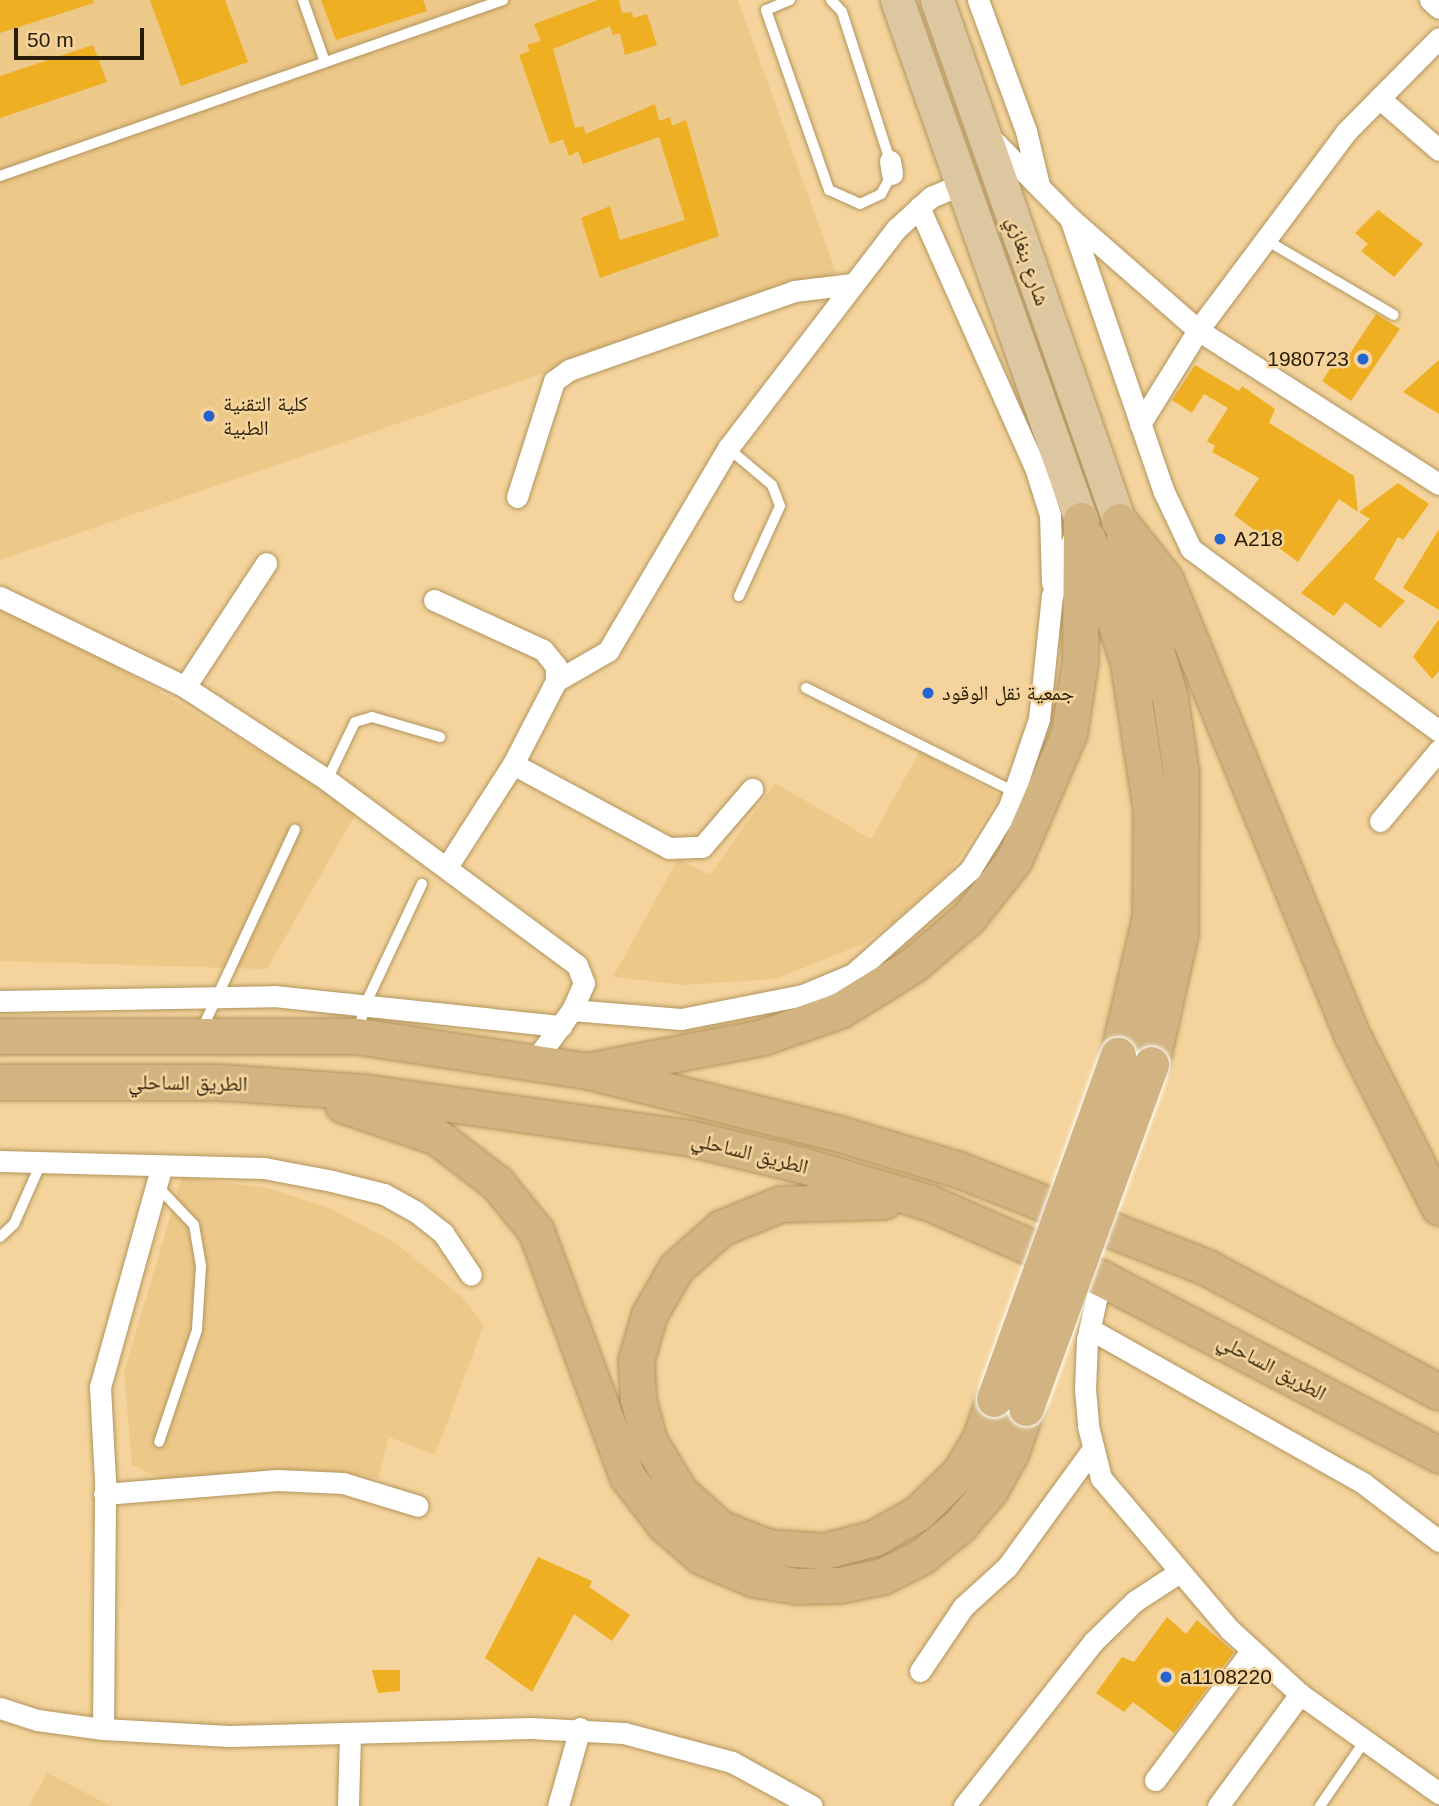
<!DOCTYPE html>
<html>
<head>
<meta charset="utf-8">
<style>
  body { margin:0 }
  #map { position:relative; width:1439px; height:1806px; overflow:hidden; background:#f4d49c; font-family:Arial,"Noto Naskh Arabic",sans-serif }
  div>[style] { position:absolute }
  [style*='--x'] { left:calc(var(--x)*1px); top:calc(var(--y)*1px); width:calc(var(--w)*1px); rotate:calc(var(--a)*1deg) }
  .built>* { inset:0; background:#ecc889 }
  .building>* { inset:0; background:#efaf22 }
  .roads { filter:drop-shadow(0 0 2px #b2945e) drop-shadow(0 0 2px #b2945e) }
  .service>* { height:10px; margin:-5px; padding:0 5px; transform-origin:5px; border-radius:5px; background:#fff }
  .minor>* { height:21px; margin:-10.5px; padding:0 10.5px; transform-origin:10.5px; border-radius:10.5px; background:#fff }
  .primary>* { height:33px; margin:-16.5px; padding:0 16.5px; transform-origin:16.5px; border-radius:16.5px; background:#ddc7a1 }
  .trunk>* { height:35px; margin:-17.5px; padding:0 17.5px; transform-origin:17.5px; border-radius:17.5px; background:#d2b482 }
  .bridges { filter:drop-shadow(0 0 2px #fff) drop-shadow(0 0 2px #fff) }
  .trunk-bridge>* { height:35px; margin:-17.5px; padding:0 17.5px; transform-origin:17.5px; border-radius:17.5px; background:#d2b482 }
  .dots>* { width:19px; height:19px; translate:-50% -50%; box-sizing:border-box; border:4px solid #f4d49c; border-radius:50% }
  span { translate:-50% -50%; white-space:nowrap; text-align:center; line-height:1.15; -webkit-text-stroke:5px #f4d49c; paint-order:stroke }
  .street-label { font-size:21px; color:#291d07 }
  .poi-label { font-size:21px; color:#291d07 }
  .right { translate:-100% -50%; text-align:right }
  .left { translate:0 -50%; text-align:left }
  .scale { position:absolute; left:14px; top:28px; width:130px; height:32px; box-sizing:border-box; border:4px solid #291d07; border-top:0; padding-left:9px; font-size:21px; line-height:24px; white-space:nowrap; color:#291d07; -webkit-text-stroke:5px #f4d49c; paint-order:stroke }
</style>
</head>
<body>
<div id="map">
  <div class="built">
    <div style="clip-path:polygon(0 0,738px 0,836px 273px,0 560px)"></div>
    <div style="clip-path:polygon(0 604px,59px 632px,358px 810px,267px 969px,0 961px)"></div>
    <div style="clip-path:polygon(920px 751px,1000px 796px,952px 869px,894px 922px,863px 944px,775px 979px,683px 985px,613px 977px,678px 859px,710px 875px,775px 783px,871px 839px)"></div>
    <div style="clip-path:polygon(182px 1177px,267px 1188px,329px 1208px,394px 1242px,462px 1297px,484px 1325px,435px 1455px,389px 1437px,378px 1478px,312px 1470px,167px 1482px,132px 1465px,124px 1372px)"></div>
    <div style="clip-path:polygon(47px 1773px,111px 1806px,29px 1806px)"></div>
  </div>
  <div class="building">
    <div style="clip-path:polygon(0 0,93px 0,94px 3px,0 33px)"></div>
    <div style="clip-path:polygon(150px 0,225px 0,248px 62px,181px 86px)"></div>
    <div style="clip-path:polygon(321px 0,423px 0,427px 11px,336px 40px)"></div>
    <div style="clip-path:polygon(598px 0,619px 0,622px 13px,632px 12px,633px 18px,647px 14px,657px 45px,625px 55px,620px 33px,613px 35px,610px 26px,553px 49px,575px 128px,583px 126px,586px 134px,655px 104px,659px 121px,670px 117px,672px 126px,686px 120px,719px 236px,600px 278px,581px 218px,610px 206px,620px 240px,685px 220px,659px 137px,583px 164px,578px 151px,569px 156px,563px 139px,550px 144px,519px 55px,530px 51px,527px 45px,541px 41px,534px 24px)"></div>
    <div style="clip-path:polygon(93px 45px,107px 82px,0 118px,0 76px)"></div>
    <div style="clip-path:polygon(1378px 210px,1423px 244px,1394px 277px,1361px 251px,1368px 244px,1355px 233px)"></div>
    <div style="clip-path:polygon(1376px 314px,1400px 329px,1351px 401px,1322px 381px,1338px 357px,1345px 361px)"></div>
    <div style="clip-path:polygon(1439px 360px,1439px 414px,1403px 392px)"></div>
    <div style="clip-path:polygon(1195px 365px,1239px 391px,1242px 386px,1275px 409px,1269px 423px,1354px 476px,1358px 512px,1339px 499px,1298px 562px,1234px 515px,1259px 478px,1212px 452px,1215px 446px,1207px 441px,1228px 408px,1204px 394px,1192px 413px,1172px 400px)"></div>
    <div style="clip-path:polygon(1398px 483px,1429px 504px,1403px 540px,1398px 537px,1374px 579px,1405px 601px,1380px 628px,1345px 602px,1334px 616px,1301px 593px,1370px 519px,1359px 512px)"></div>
    <div style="clip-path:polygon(1439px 529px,1439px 610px,1403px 588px)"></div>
    <div style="clip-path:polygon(1439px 619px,1439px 671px,1432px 679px,1413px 657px)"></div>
    <div style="clip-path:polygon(538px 1557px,592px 1581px,589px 1587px,630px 1615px,612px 1641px,574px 1614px,532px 1692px,485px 1658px)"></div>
    <div style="clip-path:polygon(1167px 1617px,1186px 1634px,1197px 1620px,1234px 1652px,1174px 1733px,1133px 1702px,1124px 1712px,1096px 1693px,1122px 1657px,1134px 1662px)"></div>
    <div style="clip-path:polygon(372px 1670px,400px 1670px,400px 1691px,378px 1693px)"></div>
  </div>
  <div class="roads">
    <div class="service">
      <div style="--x:303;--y:0;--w:66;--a:70.5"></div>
      <div style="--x:790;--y:0;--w:26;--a:157"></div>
      <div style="--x:766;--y:10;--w:191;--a:70.7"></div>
      <div style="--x:829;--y:190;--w:34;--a:24"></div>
      <div style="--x:860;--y:204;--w:23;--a:-25"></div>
      <div style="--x:881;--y:194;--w:23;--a:-61"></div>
      <div style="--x:831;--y:0;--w:16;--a:47"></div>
      <div style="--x:842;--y:12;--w:157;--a:72.1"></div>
      <div style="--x:0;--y:176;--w:533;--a:-19.28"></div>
      <div style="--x:1266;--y:240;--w:148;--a:30.4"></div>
      <div style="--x:728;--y:448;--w:57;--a:40.1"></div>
      <div style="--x:772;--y:485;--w:22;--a:69"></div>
      <div style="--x:780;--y:506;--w:99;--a:114.5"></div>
      <div style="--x:806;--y:688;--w:233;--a:26.5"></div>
      <div style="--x:327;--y:780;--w:64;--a:-64.2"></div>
      <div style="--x:355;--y:722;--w:18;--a:-16"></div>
      <div style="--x:372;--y:717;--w:71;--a:16.4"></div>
      <div style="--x:202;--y:1029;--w:220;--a:-65"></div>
      <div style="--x:359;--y:1030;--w:26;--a:-77"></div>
      <div style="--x:365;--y:1005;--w:134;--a:-64.8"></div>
      <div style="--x:158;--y:1187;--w:52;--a:46.5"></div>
      <div style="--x:194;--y:1225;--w:42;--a:80.3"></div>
      <div style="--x:201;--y:1266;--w:64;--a:93.6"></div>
      <div style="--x:197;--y:1330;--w:118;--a:108.7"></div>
      <div style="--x:0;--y:1237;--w:19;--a:-43"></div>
      <div style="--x:14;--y:1224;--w:67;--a:-66.1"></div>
      <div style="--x:1320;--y:1806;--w:78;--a:-55.5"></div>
    </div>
    <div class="minor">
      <div style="--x:978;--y:0;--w:140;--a:69.9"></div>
      <div style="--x:1026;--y:131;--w:56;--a:76.5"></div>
      <div style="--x:1430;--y:0;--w:12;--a:42"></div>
      <div style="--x:1379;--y:98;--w:79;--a:40.9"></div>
      <div style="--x:989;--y:136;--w:115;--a:45.4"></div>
      <div style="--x:1070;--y:218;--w:170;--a:41.2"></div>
      <div style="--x:1198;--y:330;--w:286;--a:32.6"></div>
      <div style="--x:890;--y:161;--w:13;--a:81"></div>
      <div style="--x:919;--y:207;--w:285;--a:66"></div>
      <div style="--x:1035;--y:467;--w:50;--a:72.6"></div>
      <div style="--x:1050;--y:515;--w:68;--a:88.3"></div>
      <div style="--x:1070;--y:218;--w:290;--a:71.1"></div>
      <div style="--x:1164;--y:492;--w:63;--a:64.7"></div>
      <div style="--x:1191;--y:549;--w:308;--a:36.3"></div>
      <div style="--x:1140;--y:424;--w:110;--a:-58.3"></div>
      <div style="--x:1198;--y:330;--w:247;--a:-53.2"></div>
      <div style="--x:1346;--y:132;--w:132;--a:-45.3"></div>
      <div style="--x:517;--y:497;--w:122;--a:-72.3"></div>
      <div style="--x:554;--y:381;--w:19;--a:-36"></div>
      <div style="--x:569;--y:370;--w:238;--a:-19.3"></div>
      <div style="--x:794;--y:291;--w:59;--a:-6.8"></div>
      <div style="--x:0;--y:597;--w:206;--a:25.9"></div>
      <div style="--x:185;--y:687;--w:170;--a:33.2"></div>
      <div style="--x:327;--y:780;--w:311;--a:36.5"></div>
      <div style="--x:577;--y:965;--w:19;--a:69"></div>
      <div style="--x:584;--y:983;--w:30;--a:114"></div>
      <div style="--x:572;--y:1010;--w:61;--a:126.3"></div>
      <div style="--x:434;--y:600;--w:120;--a:24.6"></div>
      <div style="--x:543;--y:650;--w:21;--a:51"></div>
      <div style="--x:556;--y:666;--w:15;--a:90"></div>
      <div style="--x:556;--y:681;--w:93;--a:117.4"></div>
      <div style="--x:513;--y:764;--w:122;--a:122.7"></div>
      <div style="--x:556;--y:681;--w:60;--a:-30"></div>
      <div style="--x:608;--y:651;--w:236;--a:-59.4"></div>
      <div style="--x:728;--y:448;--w:276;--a:-52.5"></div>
      <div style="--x:896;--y:229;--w:47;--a:-42.4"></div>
      <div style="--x:931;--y:197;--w:34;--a:-23"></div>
      <div style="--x:185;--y:687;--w:148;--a:-56.8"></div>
      <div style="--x:513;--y:764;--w:177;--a:28.3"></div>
      <div style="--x:669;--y:848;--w:33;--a:-2"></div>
      <div style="--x:702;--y:847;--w:77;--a:-49.2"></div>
      <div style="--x:1380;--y:821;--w:92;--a:-50.3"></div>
      <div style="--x:0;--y:1001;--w:274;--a:-1"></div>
      <div style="--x:274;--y:996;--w:289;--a:6"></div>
      <div style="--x:572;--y:1010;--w:109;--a:4.7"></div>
      <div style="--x:681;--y:1019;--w:124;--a:-11.1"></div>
      <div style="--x:803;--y:995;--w:54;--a:-22.8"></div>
      <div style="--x:853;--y:974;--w:157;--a:-41.6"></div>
      <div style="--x:970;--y:870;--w:74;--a:-58.2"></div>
      <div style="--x:1009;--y:807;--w:93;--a:-71.2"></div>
      <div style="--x:1039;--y:719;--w:124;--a:-84"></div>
      <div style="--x:1052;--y:596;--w:61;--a:-69.8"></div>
      <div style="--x:0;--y:1161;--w:264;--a:1.5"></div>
      <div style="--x:264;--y:1168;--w:69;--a:10.8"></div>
      <div style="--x:332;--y:1181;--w:54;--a:14"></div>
      <div style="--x:384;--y:1194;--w:35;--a:29"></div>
      <div style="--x:415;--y:1211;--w:36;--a:38"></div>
      <div style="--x:443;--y:1233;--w:50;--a:56.3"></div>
      <div style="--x:1101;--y:1278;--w:64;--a:102.7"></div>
      <div style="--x:1087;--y:1340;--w:49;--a:92.3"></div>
      <div style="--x:1085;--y:1389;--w:37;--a:85"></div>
      <div style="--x:1088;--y:1426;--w:54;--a:76"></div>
      <div style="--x:1101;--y:1478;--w:198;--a:49.7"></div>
      <div style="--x:1229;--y:1629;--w:96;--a:42.5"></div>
      <div style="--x:1300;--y:1694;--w:171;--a:35.5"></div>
      <div style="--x:1090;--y:1329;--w:313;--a:29.4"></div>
      <div style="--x:1363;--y:1483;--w:96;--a:37.3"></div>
      <div style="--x:104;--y:1494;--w:174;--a:-4.6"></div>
      <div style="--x:277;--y:1480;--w:66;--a:2.6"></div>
      <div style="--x:343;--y:1483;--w:78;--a:17"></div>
      <div style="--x:920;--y:1671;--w:77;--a:-56.1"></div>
      <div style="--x:963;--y:1607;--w:59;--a:-42.3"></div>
      <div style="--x:1007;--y:1567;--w:145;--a:-54"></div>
      <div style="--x:0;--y:1708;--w:39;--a:18"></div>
      <div style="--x:37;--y:1720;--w:67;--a:7.8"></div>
      <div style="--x:103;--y:1729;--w:126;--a:3.2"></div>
      <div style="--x:229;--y:1736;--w:301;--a:-1.5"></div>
      <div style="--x:530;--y:1728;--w:94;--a:3"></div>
      <div style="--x:624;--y:1733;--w:112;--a:15"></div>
      <div style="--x:732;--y:1762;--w:91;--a:28.8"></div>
      <div style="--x:103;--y:1729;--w:249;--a:-89.5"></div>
      <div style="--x:105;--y:1480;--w:93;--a:-93.1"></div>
      <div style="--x:100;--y:1387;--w:230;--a:-74.4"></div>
      <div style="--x:1155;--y:1780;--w:162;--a:-53.3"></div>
      <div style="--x:348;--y:1806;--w:72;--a:-88.4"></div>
      <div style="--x:558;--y:1806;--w:81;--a:-74.2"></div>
      <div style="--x:964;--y:1806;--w:209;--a:-51.8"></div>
      <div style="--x:1093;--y:1642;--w:59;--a:-44.3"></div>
      <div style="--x:1135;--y:1601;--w:51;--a:-33.1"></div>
      <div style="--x:1218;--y:1806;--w:139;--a:-53.8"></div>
    </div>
    <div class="primary">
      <div style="--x:897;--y:0;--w:552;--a:70.51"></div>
      <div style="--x:937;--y:0;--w:552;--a:70.74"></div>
    </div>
    <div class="trunk">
      <div style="--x:1119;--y:521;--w:74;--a:51.6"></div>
      <div style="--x:1165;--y:579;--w:491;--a:67.7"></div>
      <div style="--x:1351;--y:1033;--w:195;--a:63.2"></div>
      <div style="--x:1124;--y:538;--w:166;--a:74"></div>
      <div style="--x:1170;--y:698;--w:76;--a:81.7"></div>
      <div style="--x:1181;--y:773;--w:161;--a:90.4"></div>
      <div style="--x:1180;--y:934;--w:133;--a:102.6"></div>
      <div style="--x:1088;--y:539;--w:129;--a:72"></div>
      <div style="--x:1128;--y:662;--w:150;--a:81.2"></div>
      <div style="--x:1151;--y:810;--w:107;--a:90.5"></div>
      <div style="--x:1150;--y:917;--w:142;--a:103.1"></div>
      <div style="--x:0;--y:1036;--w:357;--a:0"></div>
      <div style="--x:357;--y:1036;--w:234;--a:8.6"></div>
      <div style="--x:588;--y:1071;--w:260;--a:14"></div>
      <div style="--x:840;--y:1134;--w:122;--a:16.7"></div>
      <div style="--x:957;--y:1169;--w:268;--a:21.5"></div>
      <div style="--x:1206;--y:1267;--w:264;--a:28.2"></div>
      <div style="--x:596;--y:1069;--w:170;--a:-10.8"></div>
      <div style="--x:763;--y:1037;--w:82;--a:-19.3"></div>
      <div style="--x:840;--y:1010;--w:86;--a:-31.7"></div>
      <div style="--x:913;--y:965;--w:74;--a:-40.6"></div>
      <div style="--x:969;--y:917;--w:73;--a:-51.7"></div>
      <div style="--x:1014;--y:860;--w:138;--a:-66.6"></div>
      <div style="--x:1069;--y:733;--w:72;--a:-81.2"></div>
      <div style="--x:1080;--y:662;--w:142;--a:-89.6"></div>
      <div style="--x:0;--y:1082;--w:219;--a:0"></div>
      <div style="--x:219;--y:1082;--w:145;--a:3.9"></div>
      <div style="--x:364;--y:1092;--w:329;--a:8"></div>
      <div style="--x:690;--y:1138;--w:115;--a:13.6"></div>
      <div style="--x:802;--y:1165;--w:134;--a:16.5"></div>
      <div style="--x:930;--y:1203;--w:187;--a:23.7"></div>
      <div style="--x:1101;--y:1278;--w:382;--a:27.6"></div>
      <div style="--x:343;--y:1105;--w:99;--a:18.8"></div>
      <div style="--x:437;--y:1137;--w:76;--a:37.5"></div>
      <div style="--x:497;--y:1183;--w:62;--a:50.9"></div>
      <div style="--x:536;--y:1231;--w:261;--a:69.6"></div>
      <div style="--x:627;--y:1476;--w:61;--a:52.4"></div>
      <div style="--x:664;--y:1524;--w:50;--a:41"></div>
      <div style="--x:702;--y:1557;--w:56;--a:22.9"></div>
      <div style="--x:754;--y:1579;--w:44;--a:9.2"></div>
      <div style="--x:797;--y:1586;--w:43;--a:-1.3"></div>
      <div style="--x:840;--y:1585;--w:44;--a:-11.8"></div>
      <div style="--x:883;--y:1576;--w:42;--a:-26.6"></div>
      <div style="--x:921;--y:1557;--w:49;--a:-39.2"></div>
      <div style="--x:959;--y:1526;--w:48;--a:-49.3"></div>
      <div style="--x:990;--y:1490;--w:43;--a:-61.1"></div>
      <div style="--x:1011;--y:1452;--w:46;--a:-71.2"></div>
      <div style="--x:884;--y:1201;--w:104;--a:178.3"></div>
      <div style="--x:780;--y:1204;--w:64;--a:157.9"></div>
      <div style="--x:721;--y:1228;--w:60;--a:138.4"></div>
      <div style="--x:676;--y:1268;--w:54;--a:119.9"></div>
      <div style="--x:649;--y:1315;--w:47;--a:106.1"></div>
      <div style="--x:636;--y:1360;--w:39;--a:87"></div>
      <div style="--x:638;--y:1399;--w:43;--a:75.3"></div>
      <div style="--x:649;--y:1441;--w:60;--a:58.7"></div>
      <div style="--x:680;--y:1492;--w:54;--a:42"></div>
      <div style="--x:720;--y:1528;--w:52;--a:21.6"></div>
      <div style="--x:768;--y:1547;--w:56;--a:4.1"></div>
      <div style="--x:824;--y:1551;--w:52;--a:-14.6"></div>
      <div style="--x:874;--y:1538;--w:51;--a:-29.6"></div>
      <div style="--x:918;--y:1513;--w:59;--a:-44.3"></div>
      <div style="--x:960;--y:1472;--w:39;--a:-59"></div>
      <div style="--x:980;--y:1439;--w:42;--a:-70.7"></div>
    </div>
  </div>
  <div class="bridges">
    <div class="trunk-bridge">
      <div style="--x:994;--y:1399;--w:366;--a:-70.2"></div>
      <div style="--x:1026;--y:1408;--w:366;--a:-70"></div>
    </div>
  </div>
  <div class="dots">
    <div style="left:1363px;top:359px;background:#2463d0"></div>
    <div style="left:209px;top:416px;background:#2463d0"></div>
    <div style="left:1220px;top:539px;background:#2463d0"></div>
    <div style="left:928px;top:693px;background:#2463d0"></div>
    <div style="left:1166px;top:1677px;background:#2463d0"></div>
  </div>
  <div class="street-label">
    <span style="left:1028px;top:261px;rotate:71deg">شارع بنغازي</span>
    <span style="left:188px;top:1083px;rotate:1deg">الطريق الساحلي</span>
    <span style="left:750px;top:1153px;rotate:14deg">الطريق الساحلي</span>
    <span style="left:1272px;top:1367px;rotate:28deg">الطريق الساحلي</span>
  </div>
  <div class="poi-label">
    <span class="right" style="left:1349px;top:359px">1980723</span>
    <span class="left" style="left:223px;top:416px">كلية التقنية<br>الطبية</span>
    <span class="left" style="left:1234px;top:539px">A218</span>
    <span class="left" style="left:942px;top:693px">جمعية نقل الوقود</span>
    <span class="left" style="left:1180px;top:1677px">a1108220</span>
  </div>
  <div class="scale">50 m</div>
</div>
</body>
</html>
